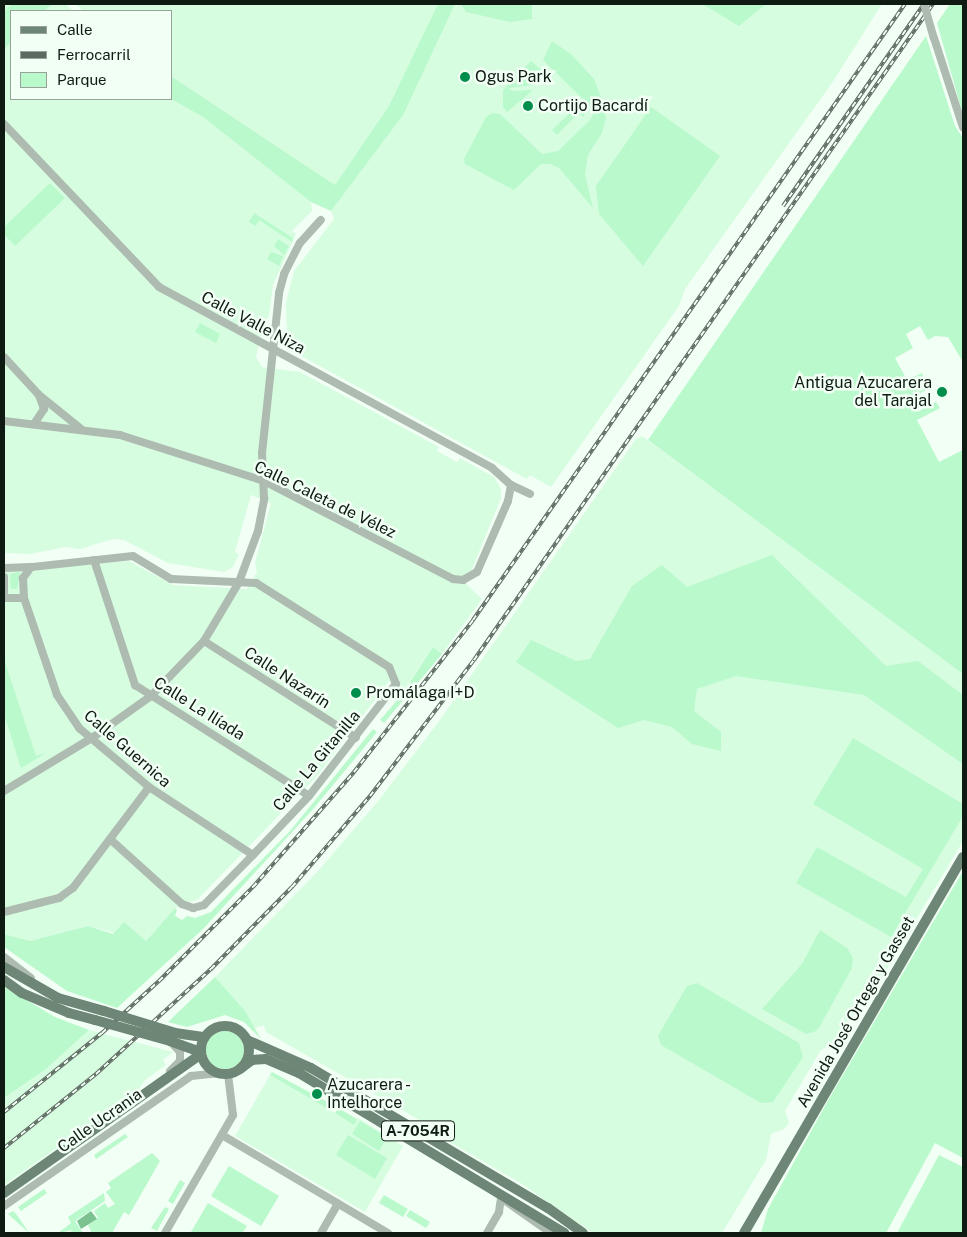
<!DOCTYPE html>
<html>
<head>
<meta charset="utf-8">
<style>
  body { margin:0 }
  #map { position:relative; width:967px; height:1237px; overflow:hidden; background:#f2fff5; font-family:"Public Sans",sans-serif }
  div>[style] { position:absolute }
  [style*='--x'] { left:calc(var(--x)*1px); top:calc(var(--y)*1px); width:calc(var(--w)*1px); rotate:calc(var(--a)*1deg) }
  .built>* { inset:0; background:#d7fde1 }
  .green>* { inset:0; background:#b9f9cc }
  .round { border-radius:50% }
  .water>* { inset:0; background:#7cc291 }
  .minor>* { height:8px; margin:-4px; padding:0 4px; transform-origin:4px; border-radius:4px; background:#aebbb1 }
  .major>* { height:10px; margin:-5px; padding:0 5px; transform-origin:5px; border-radius:5px; background:#6e8675 }
  .major>.ring { margin:-5px; padding:0; box-sizing:content-box; background:none; border:10px solid #6e8675; border-radius:50% }
  .rail>* { height:4px; margin-top:-2px; transform-origin:0; background:repeating-linear-gradient(90deg,#f2fff5 0 5.5px,#5e6a61 0 11px); box-sizing:border-box; border-block:1px solid #5e6a61 }
  .minor-bridge>* { height:8px; margin:-4px; padding:0 4px; transform-origin:4px; border-radius:4px; background:#aebbb1 }
  .major-bridge>* { height:10px; margin:-5px; padding:0 5px; transform-origin:5px; border-radius:5px; background:#6e8675 }
  .dots>* { width:14px; height:14px; translate:-50% -50%; box-sizing:border-box; border:2px solid #f2fff5; border-radius:50% }
  span { translate:-50% -50%; white-space:nowrap; text-align:center; line-height:1.15; -webkit-text-stroke:5px #f2fff5; paint-order:stroke }
  .shield-label span { padding:1px 4px; background:#f2fff5; border:1px solid; border-radius:4px; -webkit-text-stroke-width:0 }
  .shield-label { font-size:15px; color:#0f1a12; font-weight:700 }
  .poi-label { font-size:16px; color:#0f1a12 }
  .left { translate:0 -50%; text-align:left }
  .right { translate:-100% -50%; text-align:right }
  .street-label { font-size:16px; color:#0f1a12 }
  .frame { position:absolute; inset:0; border:5px solid #0f1a12; pointer-events:none }
  .legend { position:absolute; left:10px; top:10px; width:162px; height:90px; box-sizing:border-box; background:#f2fff5; border:1px solid #97a39a; margin:0; padding:6px 9px; list-style:none; font-size:15px; color:#0f1a12 }
  .legend li { display:flex; align-items:center; gap:10px; height:25px }
  .legend b { width:25px; border:1px solid #97a39a }
</style>
</head>
<body>
<div id="map">
  <div class="built">
    <div style="clip-path:polygon(4px 4px,66px 4px,73px 11px,11px 11px,11px 99px,171px 99px,203px 117px,311px 202px,312px 211px,292px 231px,296px 234px,273px 285px,269px 316px,263px 325px,256px 357px,262px 367px,300px 372px,439px 447px,437px 451px,457px 462px,460px 458px,485px 472px,494px 477px,501px 489px,501px 498px,466px 584px,482px 599px,442px 654px,433px 647px,405px 688px,389px 681px,317px 776px,198px 899px,175px 908px,146px 941px,88px 926px,30px 941px,4px 934px,4px 572px,129px 561px,173px 585px,247px 589px,257px 572px,255px 563px,271px 503px,251px 495px,235px 552px,239px 554px,233px 567px,224px 572px,168px 563px,124px 540px,113px 539px,80px 549px,66px 547px,30px 554px,4px 553px)"></div>
    <div style="clip-path:polygon(76px 4px,882px 4px,832px 83px,685px 289px,679px 306px,551px 487px,530px 475px,527px 479px,303px 357px,287px 338px,286px 302px,294px 271px,334px 219px,331px 211px,335px 185px,171px 76px,171px 11px,83px 11px)"></div>
    <div style="clip-path:polygon(642px 436px,963px 674px,963px 841px,885px 972px,872px 985px,838px 1041px,821px 1050px,785px 1111px,789px 1123px,784px 1129px,771px 1134px,766px 1160px,722px 1233px,593px 1233px,522px 1184px,436px 1134px,437px 1130px,266px 1032px,264px 1025px,255px 1028px,215px 977px,318px 871px,379px 800px,440px 720px,636px 439px)"></div>
    <div style="clip-path:polygon(89px 1030px,173px 1052px,163px 1060px,166px 1065px,145px 1080px,137px 1092px,4px 1185px,4px 1098px,46px 1069px)"></div>
    <div style="clip-path:polygon(270px 1075px,354px 1124px,358px 1118px,403px 1146px,365px 1212px,235px 1136px)"></div>
  </div>
  <div class="green">
    <div style="clip-path:polygon(12px 4px,52px 4px,44px 11px,11px 11px,11px 42px,4px 49px,4px 11px)"></div>
    <div style="clip-path:polygon(438px 4px,455px 4px,403px 115px,331px 211px,311px 202px,203px 117px,171px 99px,171px 76px,335px 185px,389px 106px)"></div>
    <div style="clip-path:polygon(461px 4px,532px 4px,532px 19px,510px 22px,466px 12px)"></div>
    <div style="clip-path:polygon(702px 4px,766px 4px,739px 26px)"></div>
    <div style="clip-path:polygon(950px 4px,963px 4px,963px 115px,937px 23px)"></div>
    <div style="clip-path:polygon(926px 36px,955px 126px,963px 138px,963px 362px,948px 337px,935px 336px,928px 340px,920px 326px,906px 334px,913px 348px,895px 358px,907px 380px,922px 373px,930px 388px,911px 398px,917px 412px,936px 402px,940px 408px,917px 420px,939px 462px,963px 450px,963px 674px,648px 440px)"></div>
    <div style="clip-path:polygon(552px 41px,572px 55px,594px 79px,604px 105px,606px 118px,602px 133px,588px 155px,585px 174px,593px 208px,559px 168px,550px 164px,541px 164px,514px 190px,465px 164px,464px 159px,486px 117px,492px 113px,500px 114px,542px 154px,558px 151px,590px 120px,593px 115px,589px 105px,543px 60px)"></div>
    <div style="clip-path:polygon(531px 61px,545px 73px,532px 85px,509px 88px,512px 91px,533px 90px,507px 112px,503px 107px,503px 90px)"></div>
    <div style="clip-path:polygon(578px 105px,585px 114px,583px 117px,579px 113px,557px 135px,552px 130px)"></div>
    <div style="clip-path:polygon(651px 107px,720px 156px,643px 266px,599px 214px,596px 186px)"></div>
    <div style="clip-path:polygon(50px 183px,65px 198px,15px 246px,4px 234px,4px 227px)"></div>
    <div style="clip-path:polygon(254px 213px,293px 238px,292px 242px,259px 220px,256px 226px,249px 222px)"></div>
    <div style="clip-path:polygon(278px 239px,289px 246px,284px 255px,274px 246px)"></div>
    <div style="clip-path:polygon(271px 252px,283px 256px,279px 266px,267px 259px)"></div>
    <div style="clip-path:polygon(200px 323px,220px 334px,216px 343px,195px 332px)"></div>
    <div style="clip-path:polygon(772px 555px,886px 666px,918px 661px,963px 695px,963px 764px,864px 695px,736px 676px,697px 689px,694px 711px,721px 732px,721px 751px,692px 744px,672px 727px,644px 720px,618px 728px,516px 662px,531px 640px,576px 661px,590px 659px,632px 586px,662px 565px,687px 587px)"></div>
    <div style="clip-path:polygon(20px 572px,17px 589px,11px 589px,10px 574px)"></div>
    <div style="clip-path:polygon(433px 647px,442px 654px,384px 723px,380px 720px,400px 697px)"></div>
    <div style="clip-path:polygon(4px 659px,36px 756px,46px 753px,21px 768px,4px 714px)"></div>
    <div style="clip-path:polygon(373px 729px,377px 732px,314px 808px,204px 928px,117px 1008px,67px 991px,4px 947px,4px 934px,30px 941px,88px 926px,113px 934px,124px 922px,146px 941px,175px 908px,177px 910px,175px 916px,182px 920px,187px 916px,195px 918px,211px 912px,290px 831px)"></div>
    <div style="clip-path:polygon(853px 738px,963px 804px,963px 816px,891px 937px,796px 883px,817px 847px,906px 897px,923px 869px,813px 804px)"></div>
    <div style="clip-path:polygon(963px 871px,963px 1158px,935px 1143px,886px 1233px,761px 1233px,768px 1209px,830px 1097px)"></div>
    <div style="clip-path:polygon(820px 930px,847px 948px,853px 958px,852px 968px,820px 1026px,816px 1031px,806px 1034px,762px 1009px,802px 964px)"></div>
    <div style="clip-path:polygon(215px 977px,245px 1011px,261px 1039px,244px 1022px,225px 1015px,187px 1027px,168px 1022px)"></div>
    <div style="clip-path:polygon(697px 983px,799px 1043px,803px 1057px,773px 1102px,761px 1103px,661px 1045px,658px 1036px,687px 986px)"></div>
    <div style="clip-path:polygon(4px 987px,55px 1017px,89px 1030px,46px 1069px,4px 1098px)"></div>
    <div class="round" style="left:206px;top:1031px;width:38px;height:38px"></div>
    <div style="clip-path:polygon(272px 1072px,333px 1105px,330px 1110px,270px 1075px)"></div>
    <div style="clip-path:polygon(338px 1108px,357px 1119px,354px 1125px,335px 1113px)"></div>
    <div style="clip-path:polygon(360px 1121px,387px 1137px,379px 1151px,352px 1134px)"></div>
    <div style="clip-path:polygon(125px 1134px,128px 1137px,96px 1159px,94px 1155px)"></div>
    <div style="clip-path:polygon(348px 1135px,387px 1158px,375px 1179px,336px 1155px)"></div>
    <div style="clip-path:polygon(152px 1153px,160px 1161px,129px 1215px,124px 1212px,112px 1233px,92px 1233px,88px 1225px,98px 1218px,94px 1211px,105px 1203px,108px 1208px,115px 1204px,106px 1192px,111px 1188px,108px 1183px)"></div>
    <div style="clip-path:polygon(939px 1155px,963px 1167px,963px 1233px,897px 1233px)"></div>
    <div style="clip-path:polygon(229px 1166px,279px 1196px,261px 1226px,211px 1196px)"></div>
    <div style="clip-path:polygon(180px 1180px,185px 1183px,173px 1204px,168px 1201px)"></div>
    <div style="clip-path:polygon(44px 1189px,47px 1193px,21px 1211px,18px 1207px)"></div>
    <div style="clip-path:polygon(104px 1193px,105px 1201px,75px 1221px,83px 1233px,69px 1233px,73px 1230px,58px 1233px,71px 1223px,68px 1217px)"></div>
    <div style="clip-path:polygon(384px 1195px,408px 1209px,403px 1217px,379px 1203px)"></div>
    <div style="clip-path:polygon(208px 1203px,247px 1226px,242px 1233px,191px 1232px)"></div>
    <div style="clip-path:polygon(165px 1207px,169px 1209px,157px 1231px,151px 1228px)"></div>
    <div style="clip-path:polygon(410px 1210px,430px 1222px,426px 1228px,406px 1216px)"></div>
    <div style="clip-path:polygon(13px 1211px,17px 1215px,29px 1233px,8px 1214px)"></div>
  </div>
  <div class="water">
    <div style="clip-path:polygon(91px 1211px,97px 1219px,81px 1229px,77px 1221px)"></div>
  </div>
  <div class="minor">
    <div style="--x:934;--y:38;--w:94;--a:72"></div>
    <div style="--x:4;--y:124;--w:225;--a:46.4"></div>
    <div style="--x:159;--y:287;--w:379;--a:28.5"></div>
    <div style="--x:492;--y:468;--w:25;--a:42"></div>
    <div style="--x:511;--y:485;--w:21;--a:25"></div>
    <div style="--x:4;--y:357;--w:50;--a:47.4"></div>
    <div style="--x:38;--y:394;--w:55;--a:39.1"></div>
    <div style="--x:4;--y:421;--w:117;--a:6.9"></div>
    <div style="--x:120;--y:435;--w:151;--a:17.7"></div>
    <div style="--x:264;--y:481;--w:213;--a:27.4"></div>
    <div style="--x:453;--y:579;--w:10;--a:6"></div>
    <div style="--x:463;--y:580;--w:16;--a:-30"></div>
    <div style="--x:477;--y:572;--w:77;--a:-66.4"></div>
    <div style="--x:508;--y:501;--w:16;--a:-79"></div>
    <div style="--x:34;--y:424;--w:18;--a:-56"></div>
    <div style="--x:44;--y:409;--w:15;--a:-110"></div>
    <div style="--x:94;--y:560;--w:132;--a:71.8"></div>
    <div style="--x:135;--y:685;--w:206;--a:32.5"></div>
    <div style="--x:4;--y:568;--w:27;--a:-2"></div>
    <div style="--x:4;--y:577;--w:15;--a:90"></div>
    <div style="--x:4;--y:598;--w:20;--a:0"></div>
    <div style="--x:204;--y:641;--w:180;--a:32.5"></div>
    <div style="--x:4;--y:791;--w:103;--a:-31.1"></div>
    <div style="--x:92;--y:738;--w:72;--a:-35.4"></div>
    <div style="--x:151;--y:696;--w:76;--a:-46.1"></div>
    <div style="--x:204;--y:641;--w:69;--a:-59.3"></div>
    <div style="--x:239;--y:582;--w:54;--a:-69.6"></div>
    <div style="--x:258;--y:531;--w:33;--a:-79"></div>
    <div style="--x:264;--y:499;--w:46;--a:-92.5"></div>
    <div style="--x:262;--y:453;--w:161;--a:-83.9"></div>
    <div style="--x:279;--y:293;--w:20;--a:-75"></div>
    <div style="--x:284;--y:274;--w:35;--a:-63"></div>
    <div style="--x:300;--y:243;--w:31;--a:-48"></div>
    <div style="--x:110;--y:839;--w:97;--a:42.1"></div>
    <div style="--x:182;--y:904;--w:12;--a:20"></div>
    <div style="--x:193;--y:908;--w:11;--a:-15"></div>
    <div style="--x:204;--y:905;--w:70;--a:-45.6"></div>
    <div style="--x:253;--y:855;--w:81;--a:-46.5"></div>
    <div style="--x:309;--y:796;--w:142;--a:-52.2"></div>
    <div style="--x:396;--y:684;--w:18;--a:-112"></div>
    <div style="--x:389;--y:667;--w:157;--a:-147.7"></div>
    <div style="--x:256;--y:583;--w:85;--a:-177.3"></div>
    <div style="--x:171;--y:579;--w:44;--a:-148.8"></div>
    <div style="--x:133;--y:556;--w:103;--a:173.8"></div>
    <div style="--x:31;--y:567;--w:14;--a:126"></div>
    <div style="--x:23;--y:578;--w:20;--a:87"></div>
    <div style="--x:24;--y:598;--w:102;--a:71.2"></div>
    <div style="--x:57;--y:695;--w:40;--a:56"></div>
    <div style="--x:79;--y:728;--w:92;--a:40.1"></div>
    <div style="--x:149;--y:787;--w:124;--a:33.2"></div>
    <div style="--x:4;--y:912;--w:57;--a:-14.3"></div>
    <div style="--x:59;--y:898;--w:17;--a:-36"></div>
    <div style="--x:73;--y:888;--w:126;--a:-53"></div>
    <div style="--x:4;--y:957;--w:34;--a:38"></div>
    <div style="--x:170;--y:1071;--w:14;--a:-45"></div>
    <div style="--x:180;--y:1061;--w:9;--a:-90"></div>
    <div style="--x:180;--y:1052;--w:13;--a:-132"></div>
    <div style="--x:222;--y:1135;--w:193;--a:30.6"></div>
    <div style="--x:504;--y:1200;--w:57;--a:35.1"></div>
    <div style="--x:4;--y:1206;--w:228;--a:-34.8"></div>
    <div style="--x:191;--y:1076;--w:27;--a:-6"></div>
    <div style="--x:165;--y:1233;--w:136;--a:-60"></div>
    <div style="--x:233;--y:1115;--w:41;--a:-97"></div>
    <div style="--x:321;--y:1233;--w:34;--a:-60"></div>
    <div style="--x:487;--y:1233;--w:24;--a:-60"></div>
    <div style="--x:499;--y:1212;--w:15;--a:-82"></div>
  </div>
  <div class="major">
    <div style="--x:4;--y:967;--w:62;--a:29.9"></div>
    <div style="--x:58;--y:998;--w:48;--a:15.8"></div>
    <div style="--x:4;--y:980;--w:22;--a:36"></div>
    <div style="--x:22;--y:993;--w:51;--a:23.1"></div>
    <div style="--x:69;--y:1013;--w:27;--a:15"></div>
    <div class="ring" style="left:201px;top:1026px;width:38px;height:38px"></div>
    <div style="--x:175;--y:1033;--w:30;--a:8"></div>
    <div style="--x:247;--y:1040;--w:70;--a:23.6"></div>
    <div style="--x:311;--y:1068;--w:275;--a:30.6"></div>
    <div style="--x:548;--y:1208;--w:43;--a:35.5"></div>
    <div style="--x:170;--y:1041;--w:33;--a:20"></div>
    <div style="--x:240;--y:1069;--w:15;--a:-37"></div>
    <div style="--x:252;--y:1060;--w:14;--a:-4"></div>
    <div style="--x:266;--y:1059;--w:36;--a:23"></div>
    <div style="--x:299;--y:1073;--w:310;--a:31.1"></div>
    <div style="--x:4;--y:1193;--w:241;--a:-35.2"></div>
    <div style="--x:744;--y:1233;--w:435;--a:-59.8"></div>
  </div>
  <div class="rail">
    <div style="--x:783;--y:206;--w:246;--a:-55.1"></div>
    <div style="--x:4;--y:1112;--w:126;--a:-38.9"></div>
    <div style="--x:102;--y:1033;--w:77;--a:-42.4"></div>
    <div style="--x:159;--y:981;--w:133;--a:-45"></div>
    <div style="--x:253;--y:887;--w:153;--a:-48.7"></div>
    <div style="--x:354;--y:772;--w:193;--a:-51.9"></div>
    <div style="--x:473;--y:620;--w:752;--a:-54.96"></div>
    <div style="--x:4;--y:1148;--w:118;--a:-38.8"></div>
    <div style="--x:96;--y:1074;--w:156;--a:-42.4"></div>
    <div style="--x:211;--y:969;--w:115;--a:-45.4"></div>
    <div style="--x:292;--y:887;--w:120;--a:-49.4"></div>
    <div style="--x:370;--y:796;--w:171;--a:-52.6"></div>
    <div style="--x:474;--y:660;--w:801;--a:-55.02"></div>
  </div>
  <div class="minor-bridge">
    <div style="--x:924;--y:4;--w:35;--a:74"></div>
  </div>
  <div class="major-bridge">
    <div style="--x:104;--y:1011;--w:74;--a:17.2"></div>
    <div style="--x:95;--y:1020;--w:78;--a:15.6"></div>
  </div>
  <div class="dots">
    <div style="left:465px;top:77px;background:#018d4b"></div>
    <div style="left:528px;top:106px;background:#018d4b"></div>
    <div style="left:942px;top:392px;background:#018d4b"></div>
    <div style="left:356px;top:693px;background:#018d4b"></div>
    <div style="left:317px;top:1094px;background:#018d4b"></div>
  </div>
  <div class="shield-label">
    <span style="left:418px;top:1131px">A-7054R</span>
  </div>
  <div class="poi-label">
    <span class="left" style="left:475px;top:77px">Ogus Park</span>
    <span class="left" style="left:538px;top:106px">Cortijo Bacardí</span>
    <span class="right" style="left:932px;top:392px">Antigua Azucarera<br>del Tarajal</span>
    <span class="left" style="left:366px;top:693px">Promálaga I+D</span>
    <span class="left" style="left:327px;top:1094px">Azucarera -<br>Intelhorce</span>
  </div>
  <div class="street-label">
    <span style="left:253px;top:323px;rotate:28deg">Calle Valle Niza</span>
    <span style="left:325px;top:500px;rotate:26deg">Calle Caleta de Vélez</span>
    <span style="left:287px;top:678px;rotate:33deg">Calle Nazarín</span>
    <span style="left:199px;top:709px;rotate:32deg">Calle La Ilíada</span>
    <span style="left:127px;top:749px;rotate:41deg">Calle Guernica</span>
    <span style="left:317px;top:761px;rotate:-50deg">Calle La Gitanilla</span>
    <span style="left:856px;top:1012px;rotate:-60deg">Avenida José Ortega y Gasset</span>
    <span style="left:100px;top:1121px;rotate:-35deg">Calle Ucrania</span>
  </div>
  <div class="frame"></div>
  <ul class="legend">
  <li><b style="height:6px;background:#6e8675"></b>Calle</li>
  <li><b style="height:6px;background:#5e6a61"></b>Ferrocarril</li>
  <li><b style="height:14px;background:#b9f9cc"></b>Parque</li>
  </ul>
</div>
</body>
</html>
